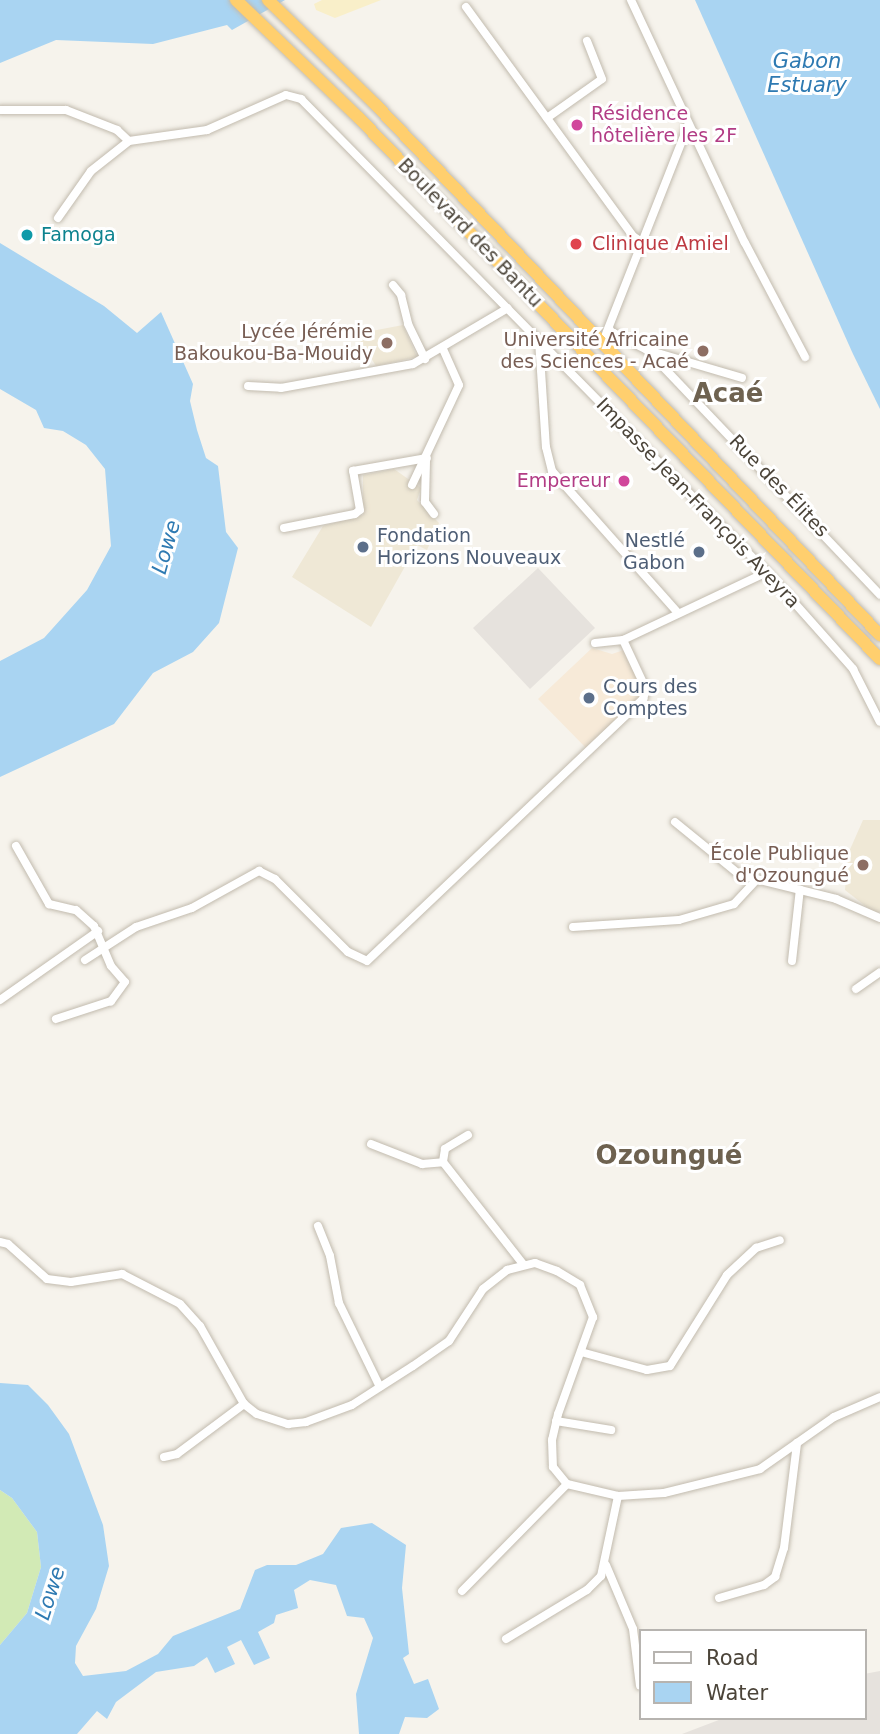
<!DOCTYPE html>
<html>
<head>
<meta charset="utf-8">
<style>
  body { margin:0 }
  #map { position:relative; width:880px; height:1734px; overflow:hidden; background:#f6f3ec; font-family:"DejaVu Sans",sans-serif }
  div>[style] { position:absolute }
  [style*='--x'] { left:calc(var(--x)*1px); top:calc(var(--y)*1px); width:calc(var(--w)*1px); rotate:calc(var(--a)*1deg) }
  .commercial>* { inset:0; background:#f7ead8 }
  .industrial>* { inset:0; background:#e6e2dd }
  .education>* { inset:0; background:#efe8d6 }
  .green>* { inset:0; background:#d2eab5 }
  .sand>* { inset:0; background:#f9efc9 }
  .water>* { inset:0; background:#a9d4f2 }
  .roads { filter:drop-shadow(0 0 2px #c2bbae) drop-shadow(0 0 2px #c2bbae) }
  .minor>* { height:8px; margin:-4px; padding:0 4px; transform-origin:4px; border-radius:4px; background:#fff }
  .highway>* { height:12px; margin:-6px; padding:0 6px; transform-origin:6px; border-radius:6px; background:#ffcf6e }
  .dots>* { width:19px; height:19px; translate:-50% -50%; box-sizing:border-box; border:4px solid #fff; border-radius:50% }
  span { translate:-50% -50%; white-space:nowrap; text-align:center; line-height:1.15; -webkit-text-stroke:6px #fff; paint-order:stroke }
  .hotel-label { font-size:19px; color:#b23c85 }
  .left { translate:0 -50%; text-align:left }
  .right { translate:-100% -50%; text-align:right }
  .street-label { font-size:19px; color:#4b4439 }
  .culture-label { font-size:19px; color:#0d838f }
  .health-label { font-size:19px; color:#be3a42 }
  .education-label { font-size:19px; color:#785e54 }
  .service-label { font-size:19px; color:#4e5e75 }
  .water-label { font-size:21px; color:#2e7ab2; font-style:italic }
  .district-label { font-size:26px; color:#6e6250; font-weight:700 }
  .legend { position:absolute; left:639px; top:1629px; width:228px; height:91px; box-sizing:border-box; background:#fff; border:2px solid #b7b4b0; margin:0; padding:9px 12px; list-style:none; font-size:21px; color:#4b4439 }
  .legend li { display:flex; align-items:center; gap:14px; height:35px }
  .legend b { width:35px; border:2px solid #b7b4b0 }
</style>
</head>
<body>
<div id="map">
  <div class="commercial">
    <div style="clip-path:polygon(592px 648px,612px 654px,624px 650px,645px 691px,587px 749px,538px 699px)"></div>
  </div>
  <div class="industrial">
    <div style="clip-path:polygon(538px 568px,595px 628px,530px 689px,473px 628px)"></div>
    <div style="clip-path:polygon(880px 1671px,880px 1734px,682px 1734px,724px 1718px,864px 1718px,864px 1674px)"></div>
  </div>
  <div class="education">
    <div style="clip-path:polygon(403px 325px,417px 357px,376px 366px,356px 334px)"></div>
    <div style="clip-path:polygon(394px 469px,421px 488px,417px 500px,439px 523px,427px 550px,417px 545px,371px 627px,292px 577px,323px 526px,363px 515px,363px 475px)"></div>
    <div style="clip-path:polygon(863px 820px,880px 820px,880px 912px,873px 912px,845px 890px,848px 854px)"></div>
  </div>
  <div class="green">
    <div style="clip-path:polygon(0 1490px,12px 1498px,37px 1532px,41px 1567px,27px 1613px,0 1645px)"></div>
  </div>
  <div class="sand">
    <div style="clip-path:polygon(322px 0,381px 0,335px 18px,316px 10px,314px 4px)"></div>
  </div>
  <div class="water">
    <div style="clip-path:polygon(0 0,285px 0,232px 30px,227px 25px,153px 44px,56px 40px,0 63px)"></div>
    <div style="clip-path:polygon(695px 0,880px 0,880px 409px,853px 354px)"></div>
    <div style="clip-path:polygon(0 243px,104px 306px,137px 333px,161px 312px,193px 384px,190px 401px,197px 430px,206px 458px,218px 466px,226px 532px,238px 548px,219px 623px,193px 652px,153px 673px,114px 724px,0 777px,0 661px,44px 638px,87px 590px,111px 546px,105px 469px,86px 445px,63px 431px,44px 428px,36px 410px,0 389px)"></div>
    <div style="clip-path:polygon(0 1383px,28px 1385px,48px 1405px,69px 1434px,103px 1525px,109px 1566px,96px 1609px,76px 1646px,75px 1663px,83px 1676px,126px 1671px,158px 1654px,173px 1636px,240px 1609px,255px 1570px,267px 1565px,296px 1565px,323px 1554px,341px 1528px,372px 1523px,406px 1545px,402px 1588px,409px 1654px,403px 1658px,414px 1684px,428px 1679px,439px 1709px,427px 1718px,405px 1717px,399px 1734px,359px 1734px,356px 1694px,373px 1638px,364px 1618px,347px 1616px,336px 1585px,310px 1580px,294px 1590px,298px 1608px,276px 1615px,274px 1623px,258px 1632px,270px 1658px,254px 1665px,241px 1640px,227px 1647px,235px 1664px,215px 1673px,207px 1657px,194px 1666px,156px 1672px,116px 1702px,107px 1719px,97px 1711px,77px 1734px,0 1734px,0 1645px,27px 1613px,41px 1567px,37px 1532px,12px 1498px,0 1490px)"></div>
  </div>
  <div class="roads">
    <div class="minor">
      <div style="--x:631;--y:0;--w:268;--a:64.9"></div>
      <div style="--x:745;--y:243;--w:129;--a:62.2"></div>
      <div style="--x:466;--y:7;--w:285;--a:53.9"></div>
      <div style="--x:634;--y:237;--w:9;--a:32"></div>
      <div style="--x:0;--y:110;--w:66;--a:0"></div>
      <div style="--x:66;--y:110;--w:55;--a:21.4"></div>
      <div style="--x:117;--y:130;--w:16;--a:43"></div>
      <div style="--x:547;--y:118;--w:67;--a:-35.3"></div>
      <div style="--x:602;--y:79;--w:41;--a:-111.5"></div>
      <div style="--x:58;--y:218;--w:57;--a:-54.9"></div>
      <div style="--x:91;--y:171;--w:48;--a:-38.3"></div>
      <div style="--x:129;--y:141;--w:79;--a:-8"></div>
      <div style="--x:207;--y:130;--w:86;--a:-23.9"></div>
      <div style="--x:286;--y:95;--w:16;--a:15"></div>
      <div style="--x:301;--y:99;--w:664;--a:45.43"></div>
      <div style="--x:767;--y:572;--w:130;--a:48.4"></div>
      <div style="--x:853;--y:669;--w:59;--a:63"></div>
      <div style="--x:393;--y:285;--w:13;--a:51"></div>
      <div style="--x:401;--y:295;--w:30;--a:76"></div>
      <div style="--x:408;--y:324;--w:39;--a:64"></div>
      <div style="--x:608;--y:330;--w:44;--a:27.1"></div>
      <div style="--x:647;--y:350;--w:99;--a:16.4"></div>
      <div style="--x:539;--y:340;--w:107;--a:86.3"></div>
      <div style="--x:546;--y:447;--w:25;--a:76"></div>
      <div style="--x:552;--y:471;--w:190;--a:48.4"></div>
      <div style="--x:602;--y:344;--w:234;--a:-68.5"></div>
      <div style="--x:647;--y:350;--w:338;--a:46.4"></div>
      <div style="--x:248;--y:386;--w:33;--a:3"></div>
      <div style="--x:281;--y:388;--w:134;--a:-10.3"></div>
      <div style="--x:413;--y:364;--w:110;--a:-30.5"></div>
      <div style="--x:426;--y:461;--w:41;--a:91.4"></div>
      <div style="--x:425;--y:502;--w:15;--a:53"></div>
      <div style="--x:412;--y:485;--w:110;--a:-64.8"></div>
      <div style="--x:459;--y:385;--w:39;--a:-114"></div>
      <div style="--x:284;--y:528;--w:72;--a:-11.2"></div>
      <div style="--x:355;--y:514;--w:6;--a:-39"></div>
      <div style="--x:360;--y:510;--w:40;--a:-100"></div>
      <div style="--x:353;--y:471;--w:75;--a:-10"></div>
      <div style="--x:595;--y:643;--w:28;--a:-6"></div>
      <div style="--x:623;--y:640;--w:159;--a:-25.3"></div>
      <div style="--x:675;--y:822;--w:84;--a:39.2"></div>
      <div style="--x:740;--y:875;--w:99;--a:14"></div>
      <div style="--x:836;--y:899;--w:48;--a:23.4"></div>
      <div style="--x:16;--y:846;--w:67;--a:60.4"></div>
      <div style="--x:49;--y:904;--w:28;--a:13"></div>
      <div style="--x:76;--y:910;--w:24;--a:42"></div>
      <div style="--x:94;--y:926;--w:43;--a:67"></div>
      <div style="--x:111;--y:966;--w:21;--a:49"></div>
      <div style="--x:125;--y:982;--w:24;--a:126"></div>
      <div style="--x:111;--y:1001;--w:58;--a:161.9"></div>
      <div style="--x:573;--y:927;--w:106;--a:-3.8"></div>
      <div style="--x:679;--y:920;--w:57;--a:-16.2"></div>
      <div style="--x:734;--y:904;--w:33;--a:-47"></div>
      <div style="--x:85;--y:960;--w:61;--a:-32.9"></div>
      <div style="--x:136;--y:927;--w:59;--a:-18.7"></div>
      <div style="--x:192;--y:908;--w:77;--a:-28.9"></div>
      <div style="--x:259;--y:871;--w:18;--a:27"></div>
      <div style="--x:275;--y:879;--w:103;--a:45"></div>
      <div style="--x:348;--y:952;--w:21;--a:25"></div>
      <div style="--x:367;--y:961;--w:381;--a:-43.5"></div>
      <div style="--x:643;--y:699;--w:10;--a:-73"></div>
      <div style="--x:646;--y:689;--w:54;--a:-115.1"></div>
      <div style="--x:792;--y:961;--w:72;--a:-83.7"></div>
      <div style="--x:856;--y:989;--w:29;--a:-35"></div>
      <div style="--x:0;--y:1000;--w:120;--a:-35.1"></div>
      <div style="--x:468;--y:1135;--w:27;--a:149"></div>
      <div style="--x:445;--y:1149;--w:13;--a:99"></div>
      <div style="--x:443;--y:1162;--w:130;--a:51.9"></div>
      <div style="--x:371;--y:1144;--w:55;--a:21.4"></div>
      <div style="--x:422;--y:1164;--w:21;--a:-5"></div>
      <div style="--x:318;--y:1226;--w:32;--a:68"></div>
      <div style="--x:330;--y:1256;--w:48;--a:79.2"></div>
      <div style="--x:339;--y:1303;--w:93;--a:64"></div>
      <div style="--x:0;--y:1242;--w:8;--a:14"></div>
      <div style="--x:8;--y:1244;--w:52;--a:41.9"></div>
      <div style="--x:47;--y:1279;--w:24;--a:7"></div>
      <div style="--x:71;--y:1282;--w:52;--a:-8.9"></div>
      <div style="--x:122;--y:1274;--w:65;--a:27.3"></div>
      <div style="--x:180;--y:1304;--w:30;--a:48"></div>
      <div style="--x:200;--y:1326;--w:90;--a:60.6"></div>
      <div style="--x:244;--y:1404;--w:16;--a:38"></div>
      <div style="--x:257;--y:1414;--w:33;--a:18"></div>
      <div style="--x:288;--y:1424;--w:18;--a:-6"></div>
      <div style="--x:306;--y:1422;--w:49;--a:-20.3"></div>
      <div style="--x:352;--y:1405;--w:72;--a:-32.6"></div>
      <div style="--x:413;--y:1366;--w:44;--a:-34.8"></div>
      <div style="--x:449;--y:1341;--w:62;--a:-56.8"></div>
      <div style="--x:483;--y:1289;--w:31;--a:-38"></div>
      <div style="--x:507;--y:1270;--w:29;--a:-14"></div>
      <div style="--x:535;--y:1263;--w:23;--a:20"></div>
      <div style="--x:557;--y:1271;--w:27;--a:31"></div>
      <div style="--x:580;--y:1285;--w:35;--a:68"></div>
      <div style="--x:593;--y:1317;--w:103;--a:109.8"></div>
      <div style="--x:558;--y:1414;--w:27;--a:103"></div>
      <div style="--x:552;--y:1440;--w:27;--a:88"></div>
      <div style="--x:553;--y:1467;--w:22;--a:51"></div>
      <div style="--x:567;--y:1484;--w:52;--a:13.2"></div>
      <div style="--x:618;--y:1496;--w:46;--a:-3.7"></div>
      <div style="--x:664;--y:1493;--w:99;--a:-14"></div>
      <div style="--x:760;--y:1469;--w:90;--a:-35.1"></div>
      <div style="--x:834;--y:1417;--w:50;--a:-23.5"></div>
      <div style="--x:581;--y:1352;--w:68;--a:15.3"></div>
      <div style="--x:647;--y:1370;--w:23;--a:-10"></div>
      <div style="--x:670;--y:1366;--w:107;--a:-57.9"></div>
      <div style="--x:727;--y:1275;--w:40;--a:-43"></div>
      <div style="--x:756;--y:1248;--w:25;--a:-18"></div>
      <div style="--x:556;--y:1421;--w:56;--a:9.3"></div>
      <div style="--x:164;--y:1457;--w:13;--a:-13"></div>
      <div style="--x:177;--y:1454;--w:84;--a:-36.7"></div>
      <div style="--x:606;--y:1565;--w:69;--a:67.1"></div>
      <div style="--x:633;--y:1629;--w:57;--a:83"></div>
      <div style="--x:462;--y:1591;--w:150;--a:-45.5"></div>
      <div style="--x:719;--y:1598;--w:47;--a:-16.1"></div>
      <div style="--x:764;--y:1585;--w:14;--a:-36"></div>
      <div style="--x:775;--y:1577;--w:30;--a:-73"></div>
      <div style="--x:784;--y:1548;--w:106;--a:-82.9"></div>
      <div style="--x:506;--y:1639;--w:95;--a:-31.2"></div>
      <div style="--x:587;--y:1590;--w:20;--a:-45"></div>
      <div style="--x:601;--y:1576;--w:82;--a:-78"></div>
    </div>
    <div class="highway">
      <div style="--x:236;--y:0;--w:170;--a:43.8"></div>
      <div style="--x:359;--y:118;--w:751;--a:46.08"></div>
      <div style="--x:268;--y:0;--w:149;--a:44.2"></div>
      <div style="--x:375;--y:104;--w:733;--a:46.44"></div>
    </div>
  </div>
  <div class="dots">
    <div style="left:577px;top:125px;background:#d1479c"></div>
    <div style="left:27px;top:235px;background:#0f9aa8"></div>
    <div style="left:576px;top:244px;background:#e0444e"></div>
    <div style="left:387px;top:343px;background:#8d6e63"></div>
    <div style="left:703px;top:351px;background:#8d6e63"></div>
    <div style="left:624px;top:481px;background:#d1479c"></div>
    <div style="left:363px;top:547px;background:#5c6f8a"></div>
    <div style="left:699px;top:552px;background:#5c6f8a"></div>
    <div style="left:589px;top:698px;background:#5c6f8a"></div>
    <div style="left:863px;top:865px;background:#8d6e63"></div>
  </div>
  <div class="hotel-label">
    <span class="left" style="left:591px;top:125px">Résidence<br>hôtelière les 2F</span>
    <span class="right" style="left:610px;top:481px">Empereur</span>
  </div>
  <div class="street-label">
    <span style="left:470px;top:233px;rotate:46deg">Boulevard des Bantu</span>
    <span style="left:779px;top:486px;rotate:46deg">Rue des Élites</span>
    <span style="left:698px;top:503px;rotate:46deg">Impasse Jean-François Aveyra</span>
  </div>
  <div class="culture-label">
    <span class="left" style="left:41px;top:235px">Famoga</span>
  </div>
  <div class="health-label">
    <span class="left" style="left:592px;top:244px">Clinique Amiel</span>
  </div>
  <div class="education-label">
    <span class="right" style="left:373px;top:343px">Lycée Jérémie<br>Bakoukou-Ba-Mouidy</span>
    <span class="right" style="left:689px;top:351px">Université Africaine<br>des Sciences - Acaé</span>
    <span class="right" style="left:849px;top:865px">École Publique<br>d'Ozoungué</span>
  </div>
  <div class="service-label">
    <span class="left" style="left:377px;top:547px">Fondation<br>Horizons Nouveaux</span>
    <span class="right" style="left:685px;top:552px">Nestlé<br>Gabon</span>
    <span class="left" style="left:603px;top:698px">Cours des<br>Comptes</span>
  </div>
  <div class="water-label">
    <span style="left:807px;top:73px">Gabon<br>Estuary</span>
    <span style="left:166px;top:547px;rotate:-74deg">Lowe</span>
    <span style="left:50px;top:1593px;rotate:-72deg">Lowe</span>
  </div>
  <div class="district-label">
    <span style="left:728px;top:394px">Acaé</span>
    <span style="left:669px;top:1156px">Ozoungué</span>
  </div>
  <ul class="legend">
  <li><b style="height:9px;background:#fff"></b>Road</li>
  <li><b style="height:19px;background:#a9d4f2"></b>Water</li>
  </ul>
</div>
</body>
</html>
